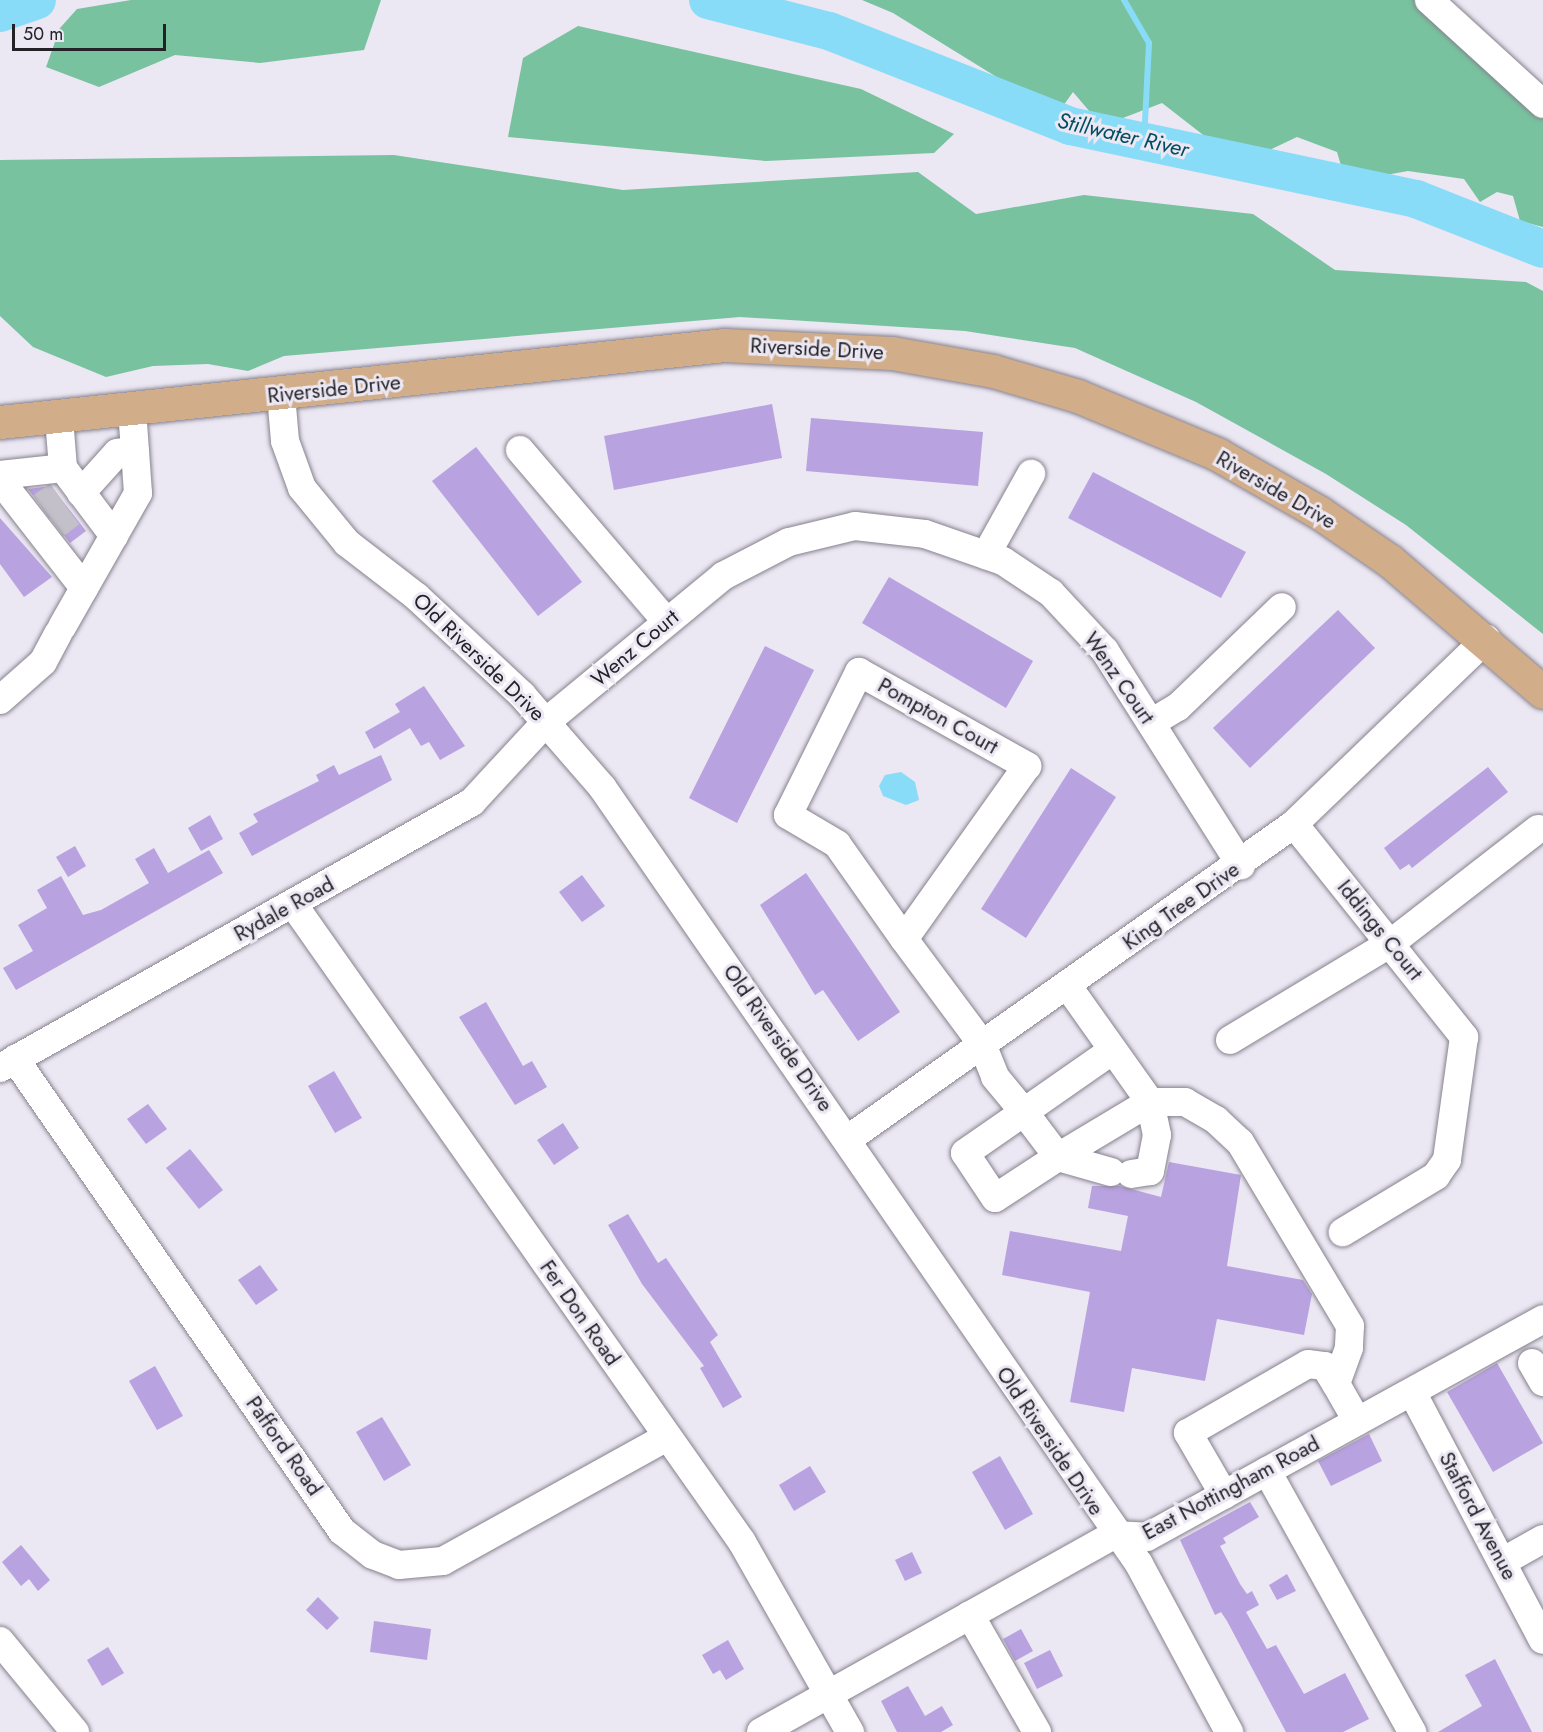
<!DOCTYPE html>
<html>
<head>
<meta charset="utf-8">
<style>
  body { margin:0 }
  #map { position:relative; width:1543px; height:1732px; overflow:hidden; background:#ebe7f3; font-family:Jost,sans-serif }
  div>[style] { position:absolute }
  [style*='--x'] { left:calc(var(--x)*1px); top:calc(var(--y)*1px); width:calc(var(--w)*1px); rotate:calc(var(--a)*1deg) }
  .forest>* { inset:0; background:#78c29f }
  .water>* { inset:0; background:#88dcf8 }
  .stream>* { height:6px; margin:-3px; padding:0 3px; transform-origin:3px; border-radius:3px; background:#88dcf8 }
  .river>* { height:38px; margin:-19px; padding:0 19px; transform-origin:19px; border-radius:19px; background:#88dcf8 }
  .building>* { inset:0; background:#b8a2e0 }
  .minor-tunnel>* { height:28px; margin-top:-14px; transform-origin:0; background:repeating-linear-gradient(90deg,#c3c0ca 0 28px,transparent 0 42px) }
  .roads { filter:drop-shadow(0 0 2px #86828d) drop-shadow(0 0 2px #86828d) }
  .minor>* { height:28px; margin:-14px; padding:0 14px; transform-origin:14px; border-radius:14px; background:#fff }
  .major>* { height:33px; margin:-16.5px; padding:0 16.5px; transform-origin:16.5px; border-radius:16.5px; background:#d2ad89 }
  span { translate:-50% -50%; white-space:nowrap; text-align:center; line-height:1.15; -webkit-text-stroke:6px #ebe7f3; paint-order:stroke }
  .street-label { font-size:21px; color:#232226 }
  .water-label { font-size:22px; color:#004e61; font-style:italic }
  .scale { position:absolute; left:12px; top:24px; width:154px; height:27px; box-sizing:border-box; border:3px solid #232226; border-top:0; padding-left:8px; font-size:18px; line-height:21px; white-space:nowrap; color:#232226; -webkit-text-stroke:4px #ebe7f3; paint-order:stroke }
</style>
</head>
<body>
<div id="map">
  <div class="forest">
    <div style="clip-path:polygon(131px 0,381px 0,364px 50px,260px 63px,175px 55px,99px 87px,46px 67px,60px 28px,77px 9px)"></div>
    <div style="clip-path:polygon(862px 0,1421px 0,1543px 115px,1543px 227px,1520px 221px,1513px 196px,1497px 192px,1480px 202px,1464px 179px,1408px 171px,1380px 176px,1357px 192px,1345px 179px,1337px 152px,1297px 137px,1257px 156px,1211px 141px,1162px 103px,1102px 126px,1073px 92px,1051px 123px,1015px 115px,1008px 84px,893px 13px)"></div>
    <div style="clip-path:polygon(578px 26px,861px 89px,954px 134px,934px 153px,766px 161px,508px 137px,523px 58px)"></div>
    <div style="clip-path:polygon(394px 155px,623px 190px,918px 172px,976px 214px,1084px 195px,1253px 214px,1335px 270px,1526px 282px,1543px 291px,1543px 634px,1406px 525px,1326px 474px,1196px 402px,1075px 348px,965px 331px,740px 317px,284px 356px,248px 371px,208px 364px,153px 366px,106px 377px,33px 347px,0 316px,0 160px)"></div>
  </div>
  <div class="water">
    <div style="clip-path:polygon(901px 772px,915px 782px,919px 800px,906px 805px,883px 796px,879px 786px,885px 775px)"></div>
  </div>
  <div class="stream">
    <div style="--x:1124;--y:0;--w:50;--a:59.8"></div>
    <div style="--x:1149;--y:43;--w:98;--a:92.9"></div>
  </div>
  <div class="river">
    <div style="--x:708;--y:0;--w:125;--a:14.4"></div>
    <div style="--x:829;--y:31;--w:259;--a:21.5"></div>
    <div style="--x:1070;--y:126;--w:354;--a:11.9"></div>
    <div style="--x:1416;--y:199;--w:136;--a:21.5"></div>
    <div style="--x:0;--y:13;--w:39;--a:-19"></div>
  </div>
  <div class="building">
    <div style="clip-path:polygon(772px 404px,782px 458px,614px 490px,604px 436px)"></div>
    <div style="clip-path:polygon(811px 418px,983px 432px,978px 486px,806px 471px)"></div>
    <div style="clip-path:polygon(476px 447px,582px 582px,538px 616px,432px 481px)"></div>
    <div style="clip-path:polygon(1093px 472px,1246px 552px,1221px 598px,1068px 518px)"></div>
    <div style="clip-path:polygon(51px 486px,86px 531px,70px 543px,28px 489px)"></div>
    <div style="clip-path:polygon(0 518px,52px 577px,24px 597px,0 564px)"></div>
    <div style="clip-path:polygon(889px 577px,1033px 661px,1006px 708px,862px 623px)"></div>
    <div style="clip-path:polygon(1338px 610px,1375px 648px,1250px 768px,1213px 728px)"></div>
    <div style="clip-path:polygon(765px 646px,814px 670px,737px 823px,689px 798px)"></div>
    <div style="clip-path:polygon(424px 686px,465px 746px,440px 760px,429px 742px,421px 746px,410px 728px,374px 749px,365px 732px,400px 712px,395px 704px)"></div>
    <div style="clip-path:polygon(381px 755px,392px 780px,252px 856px,239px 833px,258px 822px,253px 814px,319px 781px,316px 775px,334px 765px,339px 775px)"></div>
    <div style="clip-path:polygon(1488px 767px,1508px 792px,1412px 868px,1409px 864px,1400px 870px,1384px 848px)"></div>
    <div style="clip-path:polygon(1071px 768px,1116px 797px,1026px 938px,981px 909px)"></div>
    <div style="clip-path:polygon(210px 815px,223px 839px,201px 851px,188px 828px)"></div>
    <div style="clip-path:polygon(75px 846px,86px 866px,68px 877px,56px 857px)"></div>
    <div style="clip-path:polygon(154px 848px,168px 873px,209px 850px,223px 873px,16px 990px,3px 968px,33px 951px,18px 925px,47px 908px,37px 890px,61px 876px,83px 915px,101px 910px,149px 883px,135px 859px)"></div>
    <div style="clip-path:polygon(806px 873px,900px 1012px,858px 1041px,823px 990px,815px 995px,760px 905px)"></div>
    <div style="clip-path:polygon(582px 875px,605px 906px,582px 922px,559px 892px)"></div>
    <div style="clip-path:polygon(486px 1002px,523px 1066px,532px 1061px,547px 1087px,515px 1105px,459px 1017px)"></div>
    <div style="clip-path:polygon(334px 1071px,362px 1118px,335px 1133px,308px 1086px)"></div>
    <div style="clip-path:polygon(148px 1104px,167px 1129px,146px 1144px,127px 1119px)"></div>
    <div style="clip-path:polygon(563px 1123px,579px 1148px,554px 1165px,537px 1140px)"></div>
    <div style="clip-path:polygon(190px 1149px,223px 1190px,199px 1209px,166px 1168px)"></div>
    <div style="clip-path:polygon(1169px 1162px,1241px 1175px,1227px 1266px,1303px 1280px,1312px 1294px,1304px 1335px,1217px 1319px,1205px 1381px,1132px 1368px,1124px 1412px,1070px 1402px,1090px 1292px,1002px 1275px,1010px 1231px,1121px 1251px,1128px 1216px,1088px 1208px,1092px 1186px,1120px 1186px,1161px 1197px)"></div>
    <div style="clip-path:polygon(628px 1214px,658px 1263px,666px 1258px,718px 1335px,710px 1342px,742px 1397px,723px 1408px,700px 1368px,704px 1366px,642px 1284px,608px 1225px)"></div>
    <div style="clip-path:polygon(260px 1265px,278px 1290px,256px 1305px,238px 1280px)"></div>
    <div style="clip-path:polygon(1497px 1363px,1543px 1443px,1493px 1472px,1447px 1392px)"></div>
    <div style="clip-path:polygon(155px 1366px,183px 1416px,157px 1430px,129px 1381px)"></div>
    <div style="clip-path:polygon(382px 1417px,411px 1465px,384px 1481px,356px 1432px)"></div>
    <div style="clip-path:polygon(1369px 1434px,1382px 1461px,1331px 1486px,1318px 1461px)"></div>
    <div style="clip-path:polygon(1000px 1456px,1033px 1514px,1005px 1530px,972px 1472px)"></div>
    <div style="clip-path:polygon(810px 1466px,826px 1492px,794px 1511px,779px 1485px)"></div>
    <div style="clip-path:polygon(1250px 1502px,1259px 1517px,1223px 1538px,1226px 1543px,1220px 1546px,1240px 1584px,1247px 1594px,1252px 1591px,1259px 1605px,1246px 1612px,1267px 1649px,1276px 1645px,1304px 1694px,1345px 1673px,1369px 1719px,1343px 1732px,1286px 1732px,1227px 1621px,1221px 1612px,1215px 1615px,1180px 1540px)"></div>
    <div style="clip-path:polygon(21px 1545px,50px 1580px,38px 1591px,29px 1579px,21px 1586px,2px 1562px)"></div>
    <div style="clip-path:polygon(912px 1552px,922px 1573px,905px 1581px,895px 1560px)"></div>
    <div style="clip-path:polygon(1287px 1574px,1296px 1591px,1277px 1600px,1269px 1585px)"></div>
    <div style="clip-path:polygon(318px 1597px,339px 1618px,327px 1630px,306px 1610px)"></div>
    <div style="clip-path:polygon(374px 1621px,431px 1629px,427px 1660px,370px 1652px)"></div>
    <div style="clip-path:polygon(1021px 1629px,1033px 1651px,1015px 1661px,1003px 1639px)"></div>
    <div style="clip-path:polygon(728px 1640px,744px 1669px,726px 1680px,720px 1670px,713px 1674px,702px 1655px)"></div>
    <div style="clip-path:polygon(108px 1647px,124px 1673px,102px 1686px,87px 1660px)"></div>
    <div style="clip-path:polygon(1050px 1650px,1063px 1676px,1037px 1689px,1024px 1663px)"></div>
    <div style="clip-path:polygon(1495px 1659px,1532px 1732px,1438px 1732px,1482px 1706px,1465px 1675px)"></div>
    <div style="clip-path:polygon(908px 1686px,925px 1716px,942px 1706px,953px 1725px,941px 1732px,897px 1732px,881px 1701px)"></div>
  </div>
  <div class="minor-tunnel">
    <div style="--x:41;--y:507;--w:21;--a:-35"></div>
    <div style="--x:55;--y:525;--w:20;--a:-37"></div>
  </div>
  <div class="roads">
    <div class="minor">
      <div style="--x:1429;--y:0;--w:154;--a:42.4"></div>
      <div style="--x:281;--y:395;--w:46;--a:85"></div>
      <div style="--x:285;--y:441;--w:50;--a:70.1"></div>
      <div style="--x:302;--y:488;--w:71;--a:50.7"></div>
      <div style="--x:347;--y:543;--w:88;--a:37.6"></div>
      <div style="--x:417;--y:597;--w:144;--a:43"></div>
      <div style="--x:522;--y:695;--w:122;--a:49"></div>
      <div style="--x:602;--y:787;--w:945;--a:55.35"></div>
      <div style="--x:1139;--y:1564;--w:191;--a:61.8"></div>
      <div style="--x:59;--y:418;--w:50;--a:85.4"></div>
      <div style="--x:63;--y:468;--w:85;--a:53.1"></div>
      <div style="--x:520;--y:450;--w:226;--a:49.5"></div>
      <div style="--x:0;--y:475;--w:63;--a:-6.3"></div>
      <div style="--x:0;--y:480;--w:137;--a:52.1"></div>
      <div style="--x:81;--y:493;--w:54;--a:-48"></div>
      <div style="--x:117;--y:453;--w:18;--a:-9"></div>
      <div style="--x:986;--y:555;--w:93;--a:-60.9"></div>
      <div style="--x:62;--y:627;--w:154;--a:-60.4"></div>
      <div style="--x:138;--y:493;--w:83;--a:-94.1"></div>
      <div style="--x:859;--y:672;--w:193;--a:29.2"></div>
      <div style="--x:1027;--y:766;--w:212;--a:125.4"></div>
      <div style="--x:904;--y:939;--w:116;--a:-125.2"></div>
      <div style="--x:837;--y:844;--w:57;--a:-149.4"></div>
      <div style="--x:788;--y:815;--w:160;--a:-63.6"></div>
      <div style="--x:0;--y:700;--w:57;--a:-41.5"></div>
      <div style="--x:43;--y:662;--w:32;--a:-62"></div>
      <div style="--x:1151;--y:723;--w:31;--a:-31"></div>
      <div style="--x:1178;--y:707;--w:144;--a:-43.9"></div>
      <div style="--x:1294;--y:824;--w:273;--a:51.4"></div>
      <div style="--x:1464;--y:1037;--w:124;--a:97.9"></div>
      <div style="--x:1447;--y:1160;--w:19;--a:125"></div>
      <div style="--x:1436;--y:1176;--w:109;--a:148.9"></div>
      <div style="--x:293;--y:904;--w:780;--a:54.86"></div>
      <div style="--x:742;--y:1542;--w:219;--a:60.4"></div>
      <div style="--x:904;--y:939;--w:131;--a:53.4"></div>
      <div style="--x:982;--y:1044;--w:35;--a:68"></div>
      <div style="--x:995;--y:1077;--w:45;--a:50.4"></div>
      <div style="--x:1024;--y:1112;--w:56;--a:52.9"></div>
      <div style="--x:1058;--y:1157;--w:75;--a:146.9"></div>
      <div style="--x:995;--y:1198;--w:54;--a:-123.7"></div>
      <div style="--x:965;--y:1153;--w:72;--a:-34.8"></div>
      <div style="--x:1024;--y:1112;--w:108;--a:-34.9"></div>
      <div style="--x:1067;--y:985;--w:143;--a:54.6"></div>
      <div style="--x:1150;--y:1102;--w:34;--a:78"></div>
      <div style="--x:1157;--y:1135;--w:37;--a:101"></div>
      <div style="--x:1150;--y:1171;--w:19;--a:171"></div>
      <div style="--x:1230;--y:1040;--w:188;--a:-31.1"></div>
      <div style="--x:1391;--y:943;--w:186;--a:-37.8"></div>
      <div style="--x:15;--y:1059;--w:574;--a:55.29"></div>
      <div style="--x:342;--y:1531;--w:39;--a:38"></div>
      <div style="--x:373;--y:1555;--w:28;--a:21"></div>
      <div style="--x:399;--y:1565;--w:44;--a:-5.2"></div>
      <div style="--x:443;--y:1561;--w:256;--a:-29"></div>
      <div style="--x:0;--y:1068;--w:542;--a:-29.4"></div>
      <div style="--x:472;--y:802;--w:109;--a:-47.2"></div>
      <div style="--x:546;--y:722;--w:229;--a:-39.5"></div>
      <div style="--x:723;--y:576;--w:74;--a:-27.3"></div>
      <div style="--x:789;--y:542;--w:68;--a:-13.6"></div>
      <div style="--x:855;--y:526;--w:70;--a:6.5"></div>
      <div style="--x:925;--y:534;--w:83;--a:19.1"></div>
      <div style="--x:1003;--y:561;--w:58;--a:33.7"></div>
      <div style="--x:1051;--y:593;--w:79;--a:47"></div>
      <div style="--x:1105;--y:651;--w:254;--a:57.6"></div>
      <div style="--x:848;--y:1139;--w:546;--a:-35.23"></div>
      <div style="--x:1294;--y:824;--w:267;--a:-43.9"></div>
      <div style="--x:1111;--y:1172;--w:55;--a:-164.2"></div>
      <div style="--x:1058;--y:1157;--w:107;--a:-30.9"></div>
      <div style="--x:1150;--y:1102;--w:35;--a:0"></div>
      <div style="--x:1185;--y:1102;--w:36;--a:30"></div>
      <div style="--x:1216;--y:1120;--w:33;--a:43"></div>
      <div style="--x:1240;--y:1142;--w:214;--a:59.1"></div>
      <div style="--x:1350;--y:1326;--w:22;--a:93"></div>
      <div style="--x:1349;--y:1348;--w:38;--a:110"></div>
      <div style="--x:1336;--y:1384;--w:43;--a:60.4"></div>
      <div style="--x:1532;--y:1363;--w:22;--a:60"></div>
      <div style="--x:1412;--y:1392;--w:280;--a:62.2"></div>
      <div style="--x:1267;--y:1471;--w:299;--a:60.9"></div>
      <div style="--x:1224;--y:1495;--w:72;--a:-120.1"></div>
      <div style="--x:1188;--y:1433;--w:138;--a:-29.9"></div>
      <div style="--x:1308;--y:1364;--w:17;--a:7"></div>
      <div style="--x:1325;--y:1366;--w:21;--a:59"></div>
      <div style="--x:1502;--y:1562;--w:47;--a:-29.3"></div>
      <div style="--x:970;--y:1615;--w:135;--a:60.2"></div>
      <div style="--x:0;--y:1641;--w:118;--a:50.5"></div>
      <div style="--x:761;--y:1732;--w:404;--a:-29.2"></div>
      <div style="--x:1114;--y:1535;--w:33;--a:3"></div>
      <div style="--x:1147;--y:1537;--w:452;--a:-28.8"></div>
    </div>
    <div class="major">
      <div style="--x:0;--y:422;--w:728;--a:-6.07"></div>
      <div style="--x:724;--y:345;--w:168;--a:2.7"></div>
      <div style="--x:892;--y:353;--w:103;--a:10.1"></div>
      <div style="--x:993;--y:371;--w:89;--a:16.4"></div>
      <div style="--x:1078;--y:396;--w:151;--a:22.6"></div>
      <div style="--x:1217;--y:454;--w:119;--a:29.8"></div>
      <div style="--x:1320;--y:513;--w:85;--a:34.4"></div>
      <div style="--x:1390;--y:561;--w:201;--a:40.6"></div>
    </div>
  </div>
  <div class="street-label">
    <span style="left:817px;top:349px;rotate:3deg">Riverside Drive</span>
    <span style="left:334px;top:389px;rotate:-6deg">Riverside Drive</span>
    <span style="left:1276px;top:490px;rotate:30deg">Riverside Drive</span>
    <span style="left:635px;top:648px;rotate:-40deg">Wenz Court</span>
    <span style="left:479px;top:657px;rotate:44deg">Old Riverside Drive</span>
    <span style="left:1119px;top:678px;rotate:55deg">Wenz Court</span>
    <span style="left:938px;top:716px;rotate:29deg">Pompton Court</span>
    <span style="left:1181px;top:906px;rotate:-35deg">King Tree Drive</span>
    <span style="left:284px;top:909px;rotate:-29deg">Rydale Road</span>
    <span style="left:1380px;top:930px;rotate:51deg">Iddings Court</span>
    <span style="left:778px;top:1038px;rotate:55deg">Old Riverside Drive</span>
    <span style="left:580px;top:1313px;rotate:55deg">Fer Don Road</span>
    <span style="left:1050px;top:1441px;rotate:56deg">Old Riverside Drive</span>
    <span style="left:284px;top:1446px;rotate:55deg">Pafford Road</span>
    <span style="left:1231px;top:1488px;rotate:-28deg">East Nottingham Road</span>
    <span style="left:1478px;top:1516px;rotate:62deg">Stafford Avenue</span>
  </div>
  <div class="water-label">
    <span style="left:1123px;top:135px;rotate:13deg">Stillwater River</span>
  </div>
  <div class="scale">50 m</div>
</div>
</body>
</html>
